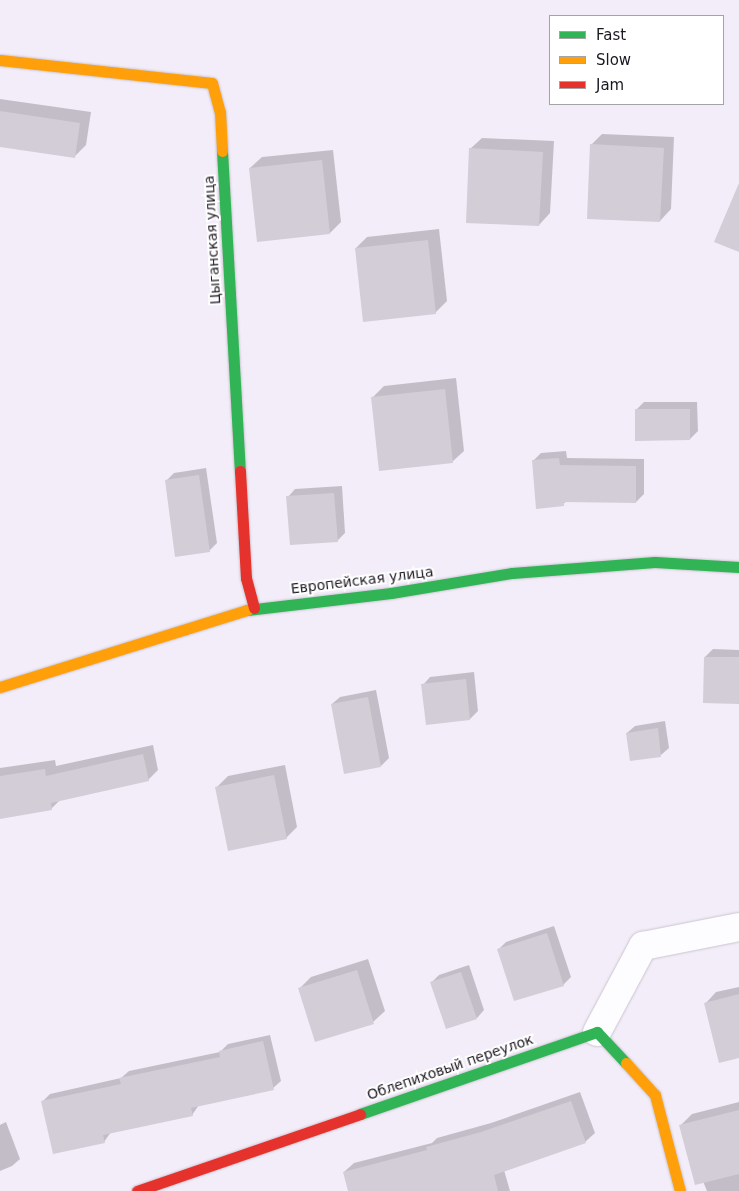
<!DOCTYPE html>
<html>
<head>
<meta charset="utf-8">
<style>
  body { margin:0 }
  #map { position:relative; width:739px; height:1191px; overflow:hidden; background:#f3edf9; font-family:"DejaVu Sans",sans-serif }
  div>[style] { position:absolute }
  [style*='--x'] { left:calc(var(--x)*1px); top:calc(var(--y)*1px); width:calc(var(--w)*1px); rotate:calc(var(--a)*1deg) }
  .shadow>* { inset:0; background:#0003 }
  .building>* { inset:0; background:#d3cdd7 }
  .roads { filter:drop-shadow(0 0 1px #cac5cf) drop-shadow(0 0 1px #cac5cf) }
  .street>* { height:28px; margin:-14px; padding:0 14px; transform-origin:14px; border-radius:14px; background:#fdfcfe }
  .fast>* { height:11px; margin:-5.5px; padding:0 5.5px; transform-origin:5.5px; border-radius:5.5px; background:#30b455 }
  .slow>* { height:11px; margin:-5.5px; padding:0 5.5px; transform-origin:5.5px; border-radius:5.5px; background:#ff9f0a }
  .jam>* { height:11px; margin:-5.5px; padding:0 5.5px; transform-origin:5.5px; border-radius:5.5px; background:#e5322d }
  span { translate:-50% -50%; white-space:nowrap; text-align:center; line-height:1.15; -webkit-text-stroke:4px #fff; paint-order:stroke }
  .street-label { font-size:14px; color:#1c1821 }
  .legend { position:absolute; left:549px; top:15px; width:175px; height:90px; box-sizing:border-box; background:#fff; border:1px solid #a4a3a6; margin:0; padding:6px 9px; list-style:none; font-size:15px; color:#1c1821 }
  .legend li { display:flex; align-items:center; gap:10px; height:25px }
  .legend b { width:25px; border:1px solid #a4a3a6 }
</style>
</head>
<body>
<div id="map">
  <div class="shadow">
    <div style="clip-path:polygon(0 99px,91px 112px,86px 145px,75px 156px,0 145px)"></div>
    <div style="clip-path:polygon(602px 134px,674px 137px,671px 209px,660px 221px,591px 145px)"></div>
    <div style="clip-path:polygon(482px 138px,554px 141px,550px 213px,539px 225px,470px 149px)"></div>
    <div style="clip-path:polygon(333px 150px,341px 222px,330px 233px,250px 168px,262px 157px)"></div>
    <div style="clip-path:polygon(439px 229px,447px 301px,435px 313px,356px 248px,367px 237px)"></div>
    <div style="clip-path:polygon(456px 378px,464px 451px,452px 462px,373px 397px,384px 386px)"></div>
    <div style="clip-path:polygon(644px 402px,697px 402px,698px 431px,690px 439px,636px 410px)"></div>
    <div style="clip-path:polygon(566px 451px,567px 458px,644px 459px,644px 494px,636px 502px,567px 501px,563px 504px,533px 461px,541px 453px)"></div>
    <div style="clip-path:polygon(206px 468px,217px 543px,209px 551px,166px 481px,174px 473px)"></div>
    <div style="clip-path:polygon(342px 486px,345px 533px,337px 541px,288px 497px,295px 489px)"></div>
    <div style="clip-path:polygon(713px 649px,739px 650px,739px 703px,705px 657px)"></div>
    <div style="clip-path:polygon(474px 672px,478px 711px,470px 719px,423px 685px,430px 677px)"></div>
    <div style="clip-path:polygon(376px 690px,389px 758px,381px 766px,332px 704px,340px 697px)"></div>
    <div style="clip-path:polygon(665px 721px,669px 748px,661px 755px,627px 733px,635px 726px)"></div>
    <div style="clip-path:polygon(153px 745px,158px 770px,148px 780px,61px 799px,51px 809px,0 817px,0 768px,55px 760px,56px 766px)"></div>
    <div style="clip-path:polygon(285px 765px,297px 827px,286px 838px,217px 787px,228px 776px)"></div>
    <div style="clip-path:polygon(554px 926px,571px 977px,563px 985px,499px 949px,506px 942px)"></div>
    <div style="clip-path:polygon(368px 959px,385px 1011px,373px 1022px,299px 989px,311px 977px)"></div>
    <div style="clip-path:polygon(469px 965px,484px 1010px,477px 1018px,432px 982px,439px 975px)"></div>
    <div style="clip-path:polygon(739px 987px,739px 1057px,705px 1004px,716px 992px)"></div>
    <div style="clip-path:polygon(270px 1035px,281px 1081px,273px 1088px,199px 1105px,192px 1115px,111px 1132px,104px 1142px,42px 1102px,50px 1094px,121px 1078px,129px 1071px,220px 1052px,228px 1044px)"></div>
    <div style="clip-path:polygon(580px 1092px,595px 1133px,585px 1142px,504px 1170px,510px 1191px,349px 1191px,344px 1172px,354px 1163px,432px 1143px,437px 1138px,491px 1123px)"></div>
    <div style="clip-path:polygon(739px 1102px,739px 1191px,707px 1191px,680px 1126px,692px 1114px)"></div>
    <div style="clip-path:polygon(6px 1122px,20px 1159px,12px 1166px,0 1171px,0 1125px)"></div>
  </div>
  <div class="building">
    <div style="clip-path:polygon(0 111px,80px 123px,75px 158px,0 147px)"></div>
    <div style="clip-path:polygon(590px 144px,664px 148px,660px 222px,587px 219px)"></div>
    <div style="clip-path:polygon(469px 148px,543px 152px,539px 226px,466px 223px)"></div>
    <div style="clip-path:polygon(322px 160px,330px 234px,257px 242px,249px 168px)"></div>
    <div style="clip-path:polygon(739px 183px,739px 252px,714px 242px)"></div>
    <div style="clip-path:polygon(428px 240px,436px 314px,363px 322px,355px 248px)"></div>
    <div style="clip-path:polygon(445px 389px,453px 463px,379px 471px,371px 397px)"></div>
    <div style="clip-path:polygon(635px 409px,690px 409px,690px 440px,635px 441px)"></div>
    <div style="clip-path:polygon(559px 458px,560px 465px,636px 466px,636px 503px,564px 502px,564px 506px,536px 509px,532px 460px)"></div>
    <div style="clip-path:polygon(199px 475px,210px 552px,175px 557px,165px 480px)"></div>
    <div style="clip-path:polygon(334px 493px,338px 542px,290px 545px,286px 496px)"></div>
    <div style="clip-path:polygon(704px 657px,739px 657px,739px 704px,703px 703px)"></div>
    <div style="clip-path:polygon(466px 679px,470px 720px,426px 725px,421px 684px)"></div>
    <div style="clip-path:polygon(368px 697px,381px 767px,344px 774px,331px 704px)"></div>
    <div style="clip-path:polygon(658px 728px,661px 757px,630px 761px,626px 733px)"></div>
    <div style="clip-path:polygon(143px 754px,149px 781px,51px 803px,52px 810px,0 819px,0 776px,45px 769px,46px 776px)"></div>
    <div style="clip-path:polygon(274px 775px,287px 839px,228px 851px,215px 787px)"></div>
    <div style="clip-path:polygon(547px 933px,564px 986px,514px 1001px,497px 949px)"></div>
    <div style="clip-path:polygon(357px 970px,374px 1024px,315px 1042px,298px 988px)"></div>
    <div style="clip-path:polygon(461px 972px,477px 1019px,446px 1029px,430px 982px)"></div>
    <div style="clip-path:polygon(739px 994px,739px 1058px,719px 1063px,704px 1003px)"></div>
    <div style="clip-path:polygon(263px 1041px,274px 1090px,191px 1108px,193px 1116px,103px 1135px,105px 1143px,53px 1154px,41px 1101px,121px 1084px,119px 1078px,220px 1057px,219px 1051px)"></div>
    <div style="clip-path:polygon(571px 1101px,586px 1143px,494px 1175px,498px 1191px,348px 1191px,343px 1172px,427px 1150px,426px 1147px,481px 1132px)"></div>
    <div style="clip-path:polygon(739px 1110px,739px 1174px,695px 1185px,679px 1125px)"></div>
  </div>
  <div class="roads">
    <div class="street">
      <div style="--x:597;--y:1032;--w:98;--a:-61.9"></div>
      <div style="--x:643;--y:946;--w:98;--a:-11.2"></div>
    </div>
    <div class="fast">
      <div style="--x:222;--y:151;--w:321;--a:86.8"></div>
      <div style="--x:247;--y:610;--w:145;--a:-6.7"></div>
      <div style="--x:391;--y:593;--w:123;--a:-9.4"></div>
      <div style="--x:512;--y:573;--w:143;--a:-4.4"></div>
      <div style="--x:655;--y:562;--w:84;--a:3.4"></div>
      <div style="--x:360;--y:1114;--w:251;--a:-19.1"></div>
      <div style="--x:597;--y:1032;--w:42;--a:46.9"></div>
    </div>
    <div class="slow">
      <div style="--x:0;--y:60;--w:213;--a:6.2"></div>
      <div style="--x:212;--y:83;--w:30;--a:75"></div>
      <div style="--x:220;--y:112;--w:39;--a:87"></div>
      <div style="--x:0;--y:687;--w:259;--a:-17.3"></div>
      <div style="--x:626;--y:1063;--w:43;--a:47.8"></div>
      <div style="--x:655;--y:1095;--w:99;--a:75.4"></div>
    </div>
    <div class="jam">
      <div style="--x:240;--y:471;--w:107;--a:86.8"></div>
      <div style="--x:246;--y:578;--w:31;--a:75"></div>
      <div style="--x:137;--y:1191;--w:236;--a:-19"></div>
    </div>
  </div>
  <div class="street-label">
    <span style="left:212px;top:240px;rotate:-93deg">Цыганская улица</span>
    <span style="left:362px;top:580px;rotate:-7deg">Европейская улица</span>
    <span style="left:450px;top:1067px;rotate:-19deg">Облепиховый переулок</span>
  </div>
  <ul class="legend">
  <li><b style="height:6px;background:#30b455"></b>Fast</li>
  <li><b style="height:6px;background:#ff9f0a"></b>Slow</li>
  <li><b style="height:6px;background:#e5322d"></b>Jam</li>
  </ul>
</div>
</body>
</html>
